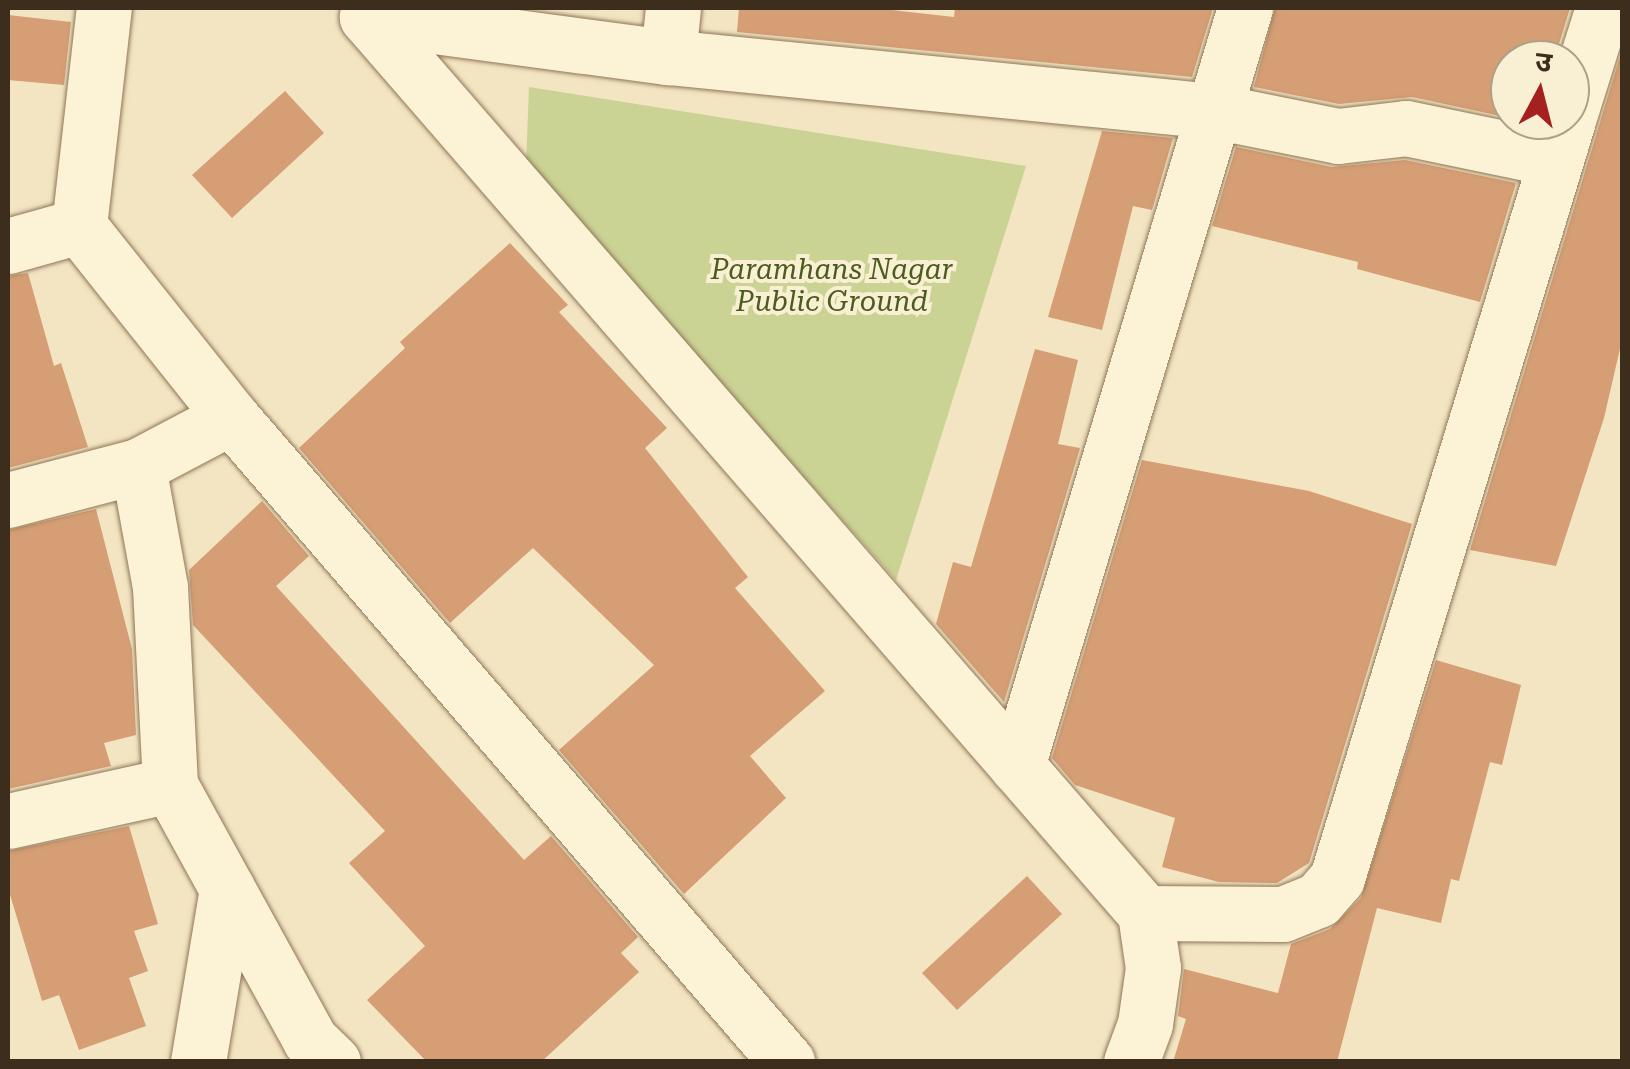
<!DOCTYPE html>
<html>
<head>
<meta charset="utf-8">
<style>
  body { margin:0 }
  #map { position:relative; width:1630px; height:1069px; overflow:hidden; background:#f3e5c2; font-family:"Roboto Serif","Noto Sans Devanagari",serif }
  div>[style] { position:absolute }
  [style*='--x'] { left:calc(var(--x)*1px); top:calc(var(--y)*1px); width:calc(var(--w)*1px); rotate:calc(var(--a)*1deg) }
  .green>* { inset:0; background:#cad294 }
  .building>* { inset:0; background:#d59e74 }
  .roads { filter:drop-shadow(0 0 2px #8f7657) drop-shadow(0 0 2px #8f7657) }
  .minor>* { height:55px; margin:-27.5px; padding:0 27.5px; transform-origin:27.5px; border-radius:27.5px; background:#fcf2d6 }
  span { translate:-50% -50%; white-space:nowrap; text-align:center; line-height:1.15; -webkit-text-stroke:8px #f9efd2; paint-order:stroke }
  .park-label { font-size:28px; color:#4c5c21; font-style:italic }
  .frame { position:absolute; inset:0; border:10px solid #3d2d1c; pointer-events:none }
  .north { position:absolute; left:1490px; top:40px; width:100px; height:100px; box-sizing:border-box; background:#f9efd2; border:2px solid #aea189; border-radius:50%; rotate:7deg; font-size:28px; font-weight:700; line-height:40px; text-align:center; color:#3d2d1c }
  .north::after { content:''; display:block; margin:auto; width:35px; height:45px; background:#a52120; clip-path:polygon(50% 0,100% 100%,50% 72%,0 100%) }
</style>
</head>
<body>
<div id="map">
  <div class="green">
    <div style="clip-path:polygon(529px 87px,1026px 166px,896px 580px,526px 167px)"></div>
  </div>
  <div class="building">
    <div style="clip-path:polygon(739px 8px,874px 8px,954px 17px,955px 8px,1213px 8px,1192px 77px,737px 32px)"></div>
    <div style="clip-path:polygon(1275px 8px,1570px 8px,1554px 60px,1510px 60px,1510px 118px,1412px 97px,1339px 104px,1254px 87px)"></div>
    <div style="clip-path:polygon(8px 15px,71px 22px,64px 85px,8px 80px)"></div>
    <div style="clip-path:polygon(1622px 50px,1622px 340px,1604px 418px,1556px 566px,1470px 550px)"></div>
    <div style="clip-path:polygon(285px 91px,324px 133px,232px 218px,192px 175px)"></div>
    <div style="clip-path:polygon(1102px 131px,1173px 138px,1152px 210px,1133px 206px,1102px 330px,1048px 317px)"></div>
    <div style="clip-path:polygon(1236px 147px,1332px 167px,1405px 160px,1516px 183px,1480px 302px,1357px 269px,1358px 262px,1212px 226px)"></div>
    <div style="clip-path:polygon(510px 243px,568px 305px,559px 312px,667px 428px,645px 448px,748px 577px,735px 588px,825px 691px,750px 756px,786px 798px,684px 894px,559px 750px,654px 665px,533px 548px,450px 623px,299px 448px,405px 348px,400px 342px)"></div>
    <div style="clip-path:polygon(28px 273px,54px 366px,61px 363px,88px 447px,8px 468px,8px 276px)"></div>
    <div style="clip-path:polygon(1035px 349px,1078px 360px,1058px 444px,1080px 448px,1004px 702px,936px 624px,953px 562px,971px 567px)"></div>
    <div style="clip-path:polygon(1142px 460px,1309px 491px,1412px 524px,1309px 863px,1277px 883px,1219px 882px,1162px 867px,1175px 818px,1075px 785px,1052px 758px)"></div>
    <div style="clip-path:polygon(262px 501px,309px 556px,276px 586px,524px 860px,551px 836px,638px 937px,621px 953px,639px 972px,541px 1062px,427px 1062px,367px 1000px,425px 946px,349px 863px,385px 831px,193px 625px,189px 570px)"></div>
    <div style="clip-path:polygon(96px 509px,132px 649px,136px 735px,104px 743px,111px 766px,8px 789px,8px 530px)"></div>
    <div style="clip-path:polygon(1436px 660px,1521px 685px,1502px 765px,1490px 762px,1459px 881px,1451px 879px,1441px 923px,1377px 908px,1337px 1062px,1173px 1062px,1186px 1019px,1178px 1016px,1184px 969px,1278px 993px,1291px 944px,1330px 929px,1361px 898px)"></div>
    <div style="clip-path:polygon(129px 826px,158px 924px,134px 931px,148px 971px,129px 978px,146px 1026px,79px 1050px,59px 995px,42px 1001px,8px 888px,8px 851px)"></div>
    <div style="clip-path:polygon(1027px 876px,1062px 914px,957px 1010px,922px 973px)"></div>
  </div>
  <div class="roads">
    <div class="minor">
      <div style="--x:668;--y:57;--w:49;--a:-84.2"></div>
      <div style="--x:1570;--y:113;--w:110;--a:-72.6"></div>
      <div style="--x:79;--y:226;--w:244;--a:51.5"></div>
      <div style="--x:231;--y:417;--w:852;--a:49.24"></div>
      <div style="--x:8;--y:246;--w:74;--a:-15.7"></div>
      <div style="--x:79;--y:226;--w:219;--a:-83.5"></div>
      <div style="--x:138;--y:466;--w:123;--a:79.7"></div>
      <div style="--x:160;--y:587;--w:198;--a:87.1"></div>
      <div style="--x:170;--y:785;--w:291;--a:61.2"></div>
      <div style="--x:310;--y:1040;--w:32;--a:44"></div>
      <div style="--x:8;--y:500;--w:134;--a:-14.7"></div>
      <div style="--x:138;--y:466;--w:105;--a:-27.8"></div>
      <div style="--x:1017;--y:766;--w:792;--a:-73.26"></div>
      <div style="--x:8;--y:821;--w:166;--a:-12.5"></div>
      <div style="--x:1145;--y:913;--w:138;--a:0.4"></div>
      <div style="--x:1283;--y:914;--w:38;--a:-22"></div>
      <div style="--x:1318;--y:900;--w:29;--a:-49"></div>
      <div style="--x:1337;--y:878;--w:792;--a:-73.05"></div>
      <div style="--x:198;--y:1062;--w:176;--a:-80.5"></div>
      <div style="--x:1131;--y:1062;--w:40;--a:-69.8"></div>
      <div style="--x:1145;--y:1024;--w:57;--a:-81.9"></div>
      <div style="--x:1153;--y:968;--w:56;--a:-98.3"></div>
      <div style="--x:1145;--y:913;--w:1187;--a:-130.97"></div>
      <div style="--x:367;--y:17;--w:304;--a:7.6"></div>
      <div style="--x:668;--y:57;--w:549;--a:5.65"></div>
      <div style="--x:1214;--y:111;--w:126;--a:11.4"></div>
      <div style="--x:1338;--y:136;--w:68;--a:-6.7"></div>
      <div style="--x:1406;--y:128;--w:153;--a:11.7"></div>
    </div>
  </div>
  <div class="park-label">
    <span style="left:832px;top:286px">Paramhans Nagar<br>Public Ground</span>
  </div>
  <div class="frame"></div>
  <div class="north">उ</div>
</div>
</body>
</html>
